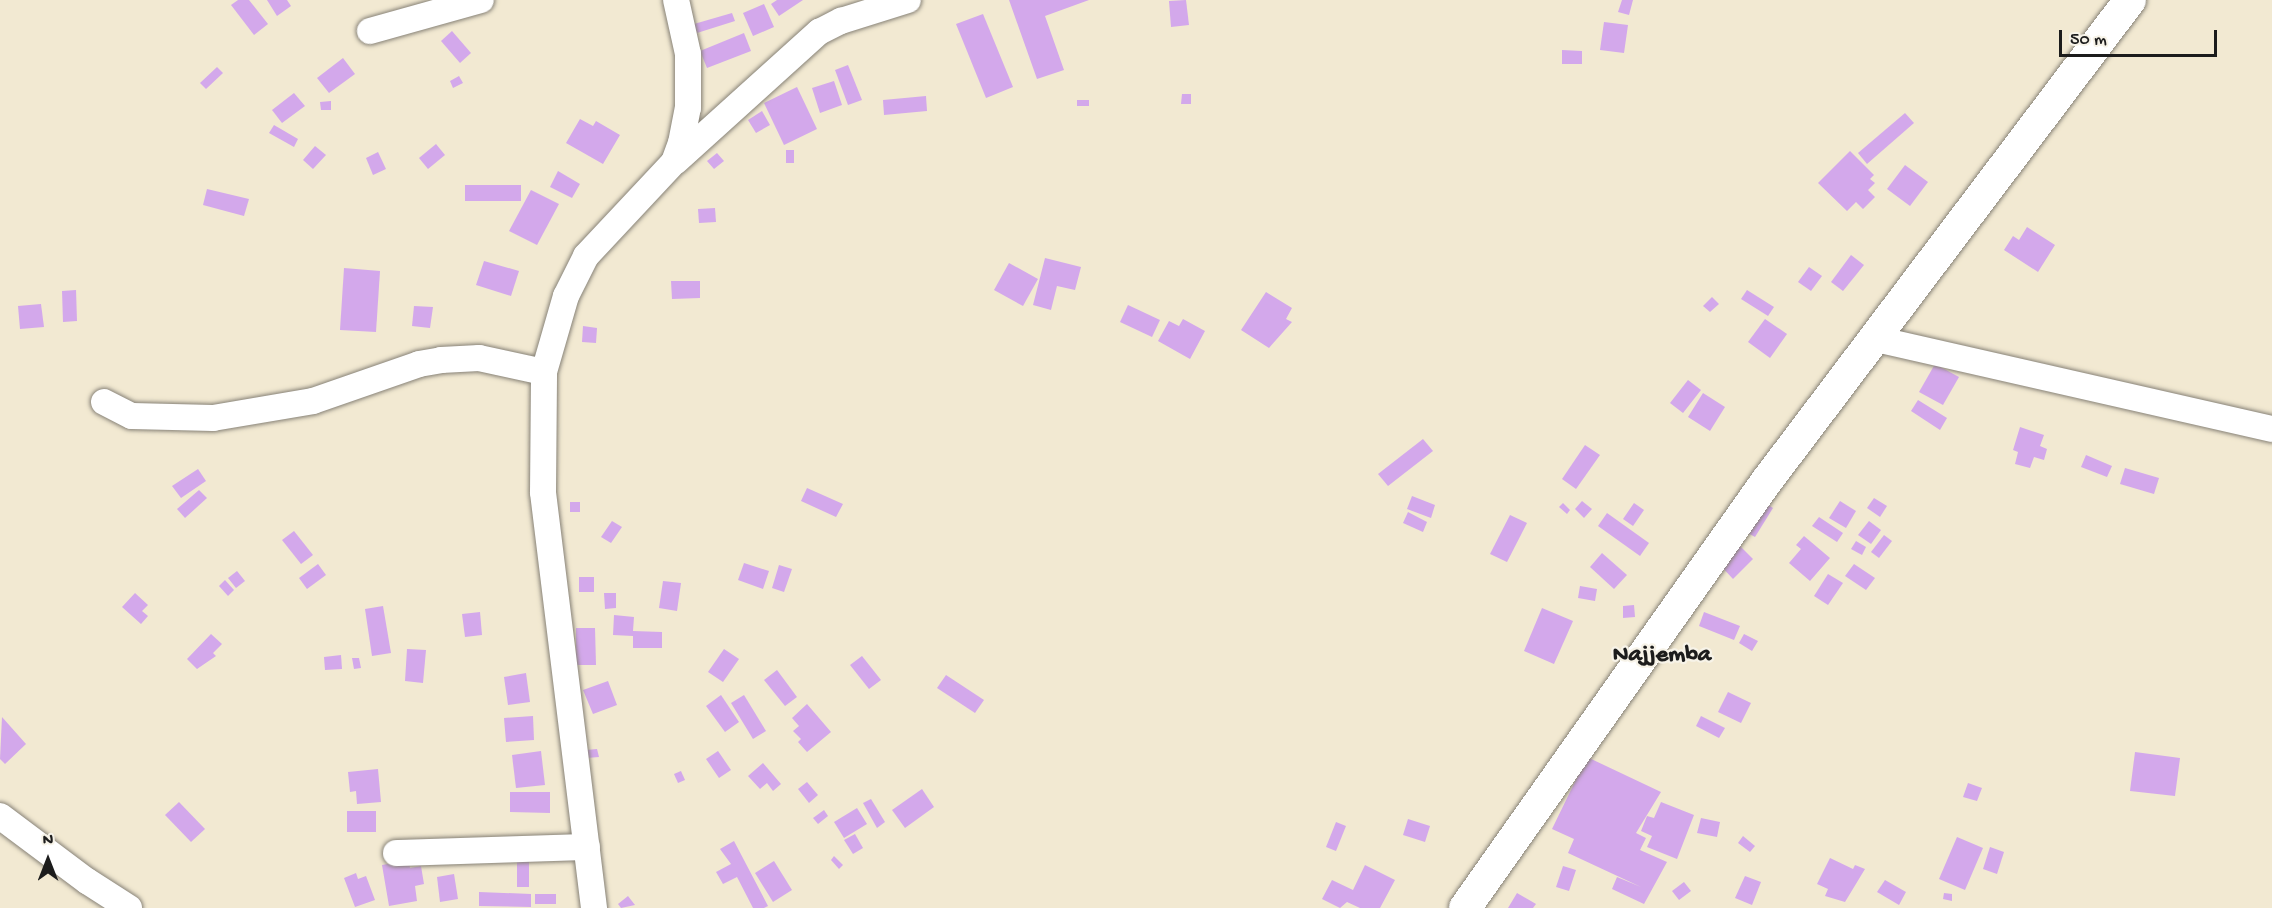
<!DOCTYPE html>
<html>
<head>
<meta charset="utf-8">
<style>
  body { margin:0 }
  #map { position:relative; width:2272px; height:908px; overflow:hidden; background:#f2e9d2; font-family:"Gochi Hand",sans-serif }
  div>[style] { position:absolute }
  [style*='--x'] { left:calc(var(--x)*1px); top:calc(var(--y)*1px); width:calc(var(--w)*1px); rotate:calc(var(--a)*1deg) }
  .building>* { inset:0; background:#d3a8eb }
  .roads { filter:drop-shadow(0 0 2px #878277) drop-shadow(0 0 2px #878277) }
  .minor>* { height:26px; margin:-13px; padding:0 13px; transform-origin:13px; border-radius:13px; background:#fff }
  .tertiary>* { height:32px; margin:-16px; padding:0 16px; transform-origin:16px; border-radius:16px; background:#fff }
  span { translate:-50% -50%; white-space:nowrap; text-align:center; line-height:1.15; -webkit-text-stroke:4.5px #f7f3e8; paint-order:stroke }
  .quarter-label { font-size:24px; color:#1c1c1c; font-weight:700 }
  .north { position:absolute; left:18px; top:830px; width:60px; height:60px; -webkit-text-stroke:4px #f7f3e8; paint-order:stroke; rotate:0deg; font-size:16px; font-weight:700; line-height:24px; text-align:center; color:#1c1c1c }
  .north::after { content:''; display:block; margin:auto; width:21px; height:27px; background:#1c1c1c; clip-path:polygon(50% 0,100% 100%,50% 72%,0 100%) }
  .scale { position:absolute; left:2059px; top:30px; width:158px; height:27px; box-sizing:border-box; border:3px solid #1c1c1c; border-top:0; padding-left:8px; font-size:18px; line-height:21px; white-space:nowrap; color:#1c1c1c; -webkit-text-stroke:4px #f7f3e8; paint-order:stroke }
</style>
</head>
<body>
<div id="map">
  <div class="building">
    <div style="clip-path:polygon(238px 0,249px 0,268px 24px,254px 35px,231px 5px)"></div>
    <div style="clip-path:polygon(267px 0,287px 0,291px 6px,277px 16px)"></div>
    <div style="clip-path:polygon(777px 0,803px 0,779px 16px,771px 4px)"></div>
    <div style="clip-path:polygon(1009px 0,1089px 0,1045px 16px,1064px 70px,1037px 79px)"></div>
    <div style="clip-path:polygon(1186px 0,1189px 25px,1171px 27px,1169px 1px)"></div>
    <div style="clip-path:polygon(1622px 0,1633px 0,1629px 15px,1618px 12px)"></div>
    <div style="clip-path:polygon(764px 4px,774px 27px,753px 36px,743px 13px)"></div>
    <div style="clip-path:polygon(732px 13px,735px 21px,697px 33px,694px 24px)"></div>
    <div style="clip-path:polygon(983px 14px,1013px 87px,986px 98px,956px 24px)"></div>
    <div style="clip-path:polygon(1604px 22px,1628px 25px,1624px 53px,1600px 50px)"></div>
    <div style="clip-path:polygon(452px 31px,471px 53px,460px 63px,441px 41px)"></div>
    <div style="clip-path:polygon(744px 33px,751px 51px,707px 68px,700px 51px)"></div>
    <div style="clip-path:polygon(1562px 50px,1582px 51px,1582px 64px,1562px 64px)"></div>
    <div style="clip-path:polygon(343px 58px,355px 74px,329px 93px,317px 78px)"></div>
    <div style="clip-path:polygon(848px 65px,862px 100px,848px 105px,835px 70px)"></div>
    <div style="clip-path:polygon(217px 67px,223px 73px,206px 89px,200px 83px)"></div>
    <div style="clip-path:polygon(459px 76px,463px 83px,453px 88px,450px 81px)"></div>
    <div style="clip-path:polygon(834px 81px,842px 105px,820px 113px,812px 88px)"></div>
    <div style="clip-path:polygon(797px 87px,817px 129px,784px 145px,764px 103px)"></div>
    <div style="clip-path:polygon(294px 93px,305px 106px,282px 123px,272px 110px)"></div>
    <div style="clip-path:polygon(1182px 94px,1191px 94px,1191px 104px,1181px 104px)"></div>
    <div style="clip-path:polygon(926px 96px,927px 111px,884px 115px,883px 100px)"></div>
    <div style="clip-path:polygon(1077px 100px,1089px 100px,1089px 106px,1077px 106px)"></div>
    <div style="clip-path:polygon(331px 101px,331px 110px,321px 110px,320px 102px)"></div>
    <div style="clip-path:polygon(762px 111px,770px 125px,756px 133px,748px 120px)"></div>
    <div style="clip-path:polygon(1905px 113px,1914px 123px,1867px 164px,1858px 153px)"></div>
    <div style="clip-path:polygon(580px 119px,593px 126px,596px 121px,620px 135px,603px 164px,566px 143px)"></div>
    <div style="clip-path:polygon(274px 125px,298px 139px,294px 147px,269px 133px)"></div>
    <div style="clip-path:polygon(436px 144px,445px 155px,428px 169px,419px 158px)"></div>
    <div style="clip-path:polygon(315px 146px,326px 155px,313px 169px,303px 160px)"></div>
    <div style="clip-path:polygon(786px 150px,794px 150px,794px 163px,786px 163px)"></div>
    <div style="clip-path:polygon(1850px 151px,1874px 175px,1870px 179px,1875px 183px,1868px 190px,1875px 197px,1863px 209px,1856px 202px,1847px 211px,1818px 183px)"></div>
    <div style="clip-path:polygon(378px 152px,386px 169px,373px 175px,366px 158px)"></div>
    <div style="clip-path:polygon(717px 153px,724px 161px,714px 169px,707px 161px)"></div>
    <div style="clip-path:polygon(1905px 165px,1928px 182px,1910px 206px,1887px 189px)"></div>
    <div style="clip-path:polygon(558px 171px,580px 184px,572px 198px,550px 187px)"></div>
    <div style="clip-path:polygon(465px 185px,521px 185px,521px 201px,465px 201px)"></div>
    <div style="clip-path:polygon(207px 189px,249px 199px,244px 216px,203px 205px)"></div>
    <div style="clip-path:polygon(531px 190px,559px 204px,537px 245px,509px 231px)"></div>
    <div style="clip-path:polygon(715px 208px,716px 222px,699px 223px,698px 209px)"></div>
    <div style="clip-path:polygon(2027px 227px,2055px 245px,2038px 272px,2004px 250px,2013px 236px,2019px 240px)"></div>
    <div style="clip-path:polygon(1851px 255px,1864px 265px,1843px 291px,1831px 282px)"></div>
    <div style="clip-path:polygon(1045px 258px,1081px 267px,1075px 290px,1057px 286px,1051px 310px,1033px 305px)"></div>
    <div style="clip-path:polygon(484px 261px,519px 271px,511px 296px,476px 285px)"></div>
    <div style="clip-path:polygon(1009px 263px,1038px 279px,1023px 306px,994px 290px)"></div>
    <div style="clip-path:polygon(1809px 267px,1822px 276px,1811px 291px,1798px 282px)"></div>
    <div style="clip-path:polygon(344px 268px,380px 271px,376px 332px,340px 330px)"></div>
    <div style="clip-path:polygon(671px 281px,700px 281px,700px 298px,672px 299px)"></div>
    <div style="clip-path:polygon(76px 290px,77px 321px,63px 322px,62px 291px)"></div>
    <div style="clip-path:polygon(1747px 290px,1774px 307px,1768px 316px,1741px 299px)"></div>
    <div style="clip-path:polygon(1266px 292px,1292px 308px,1286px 319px,1292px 322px,1269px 348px,1241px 330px)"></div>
    <div style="clip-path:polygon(1712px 297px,1719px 304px,1710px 312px,1703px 306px)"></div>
    <div style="clip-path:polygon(41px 304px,44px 327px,20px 329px,18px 306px)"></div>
    <div style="clip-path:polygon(1128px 305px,1160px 320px,1152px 337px,1120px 322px)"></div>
    <div style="clip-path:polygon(414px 306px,433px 307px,430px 328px,412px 326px)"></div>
    <div style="clip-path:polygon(1183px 319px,1205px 331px,1190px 359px,1158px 341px,1169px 321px,1179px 326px)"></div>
    <div style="clip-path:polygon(1765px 319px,1787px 334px,1770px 358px,1748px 342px)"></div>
    <div style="clip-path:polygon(583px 326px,597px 328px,596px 343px,582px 342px)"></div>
    <div style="clip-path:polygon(1935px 364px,1959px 377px,1943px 405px,1919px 392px)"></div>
    <div style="clip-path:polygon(1688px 380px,1701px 390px,1683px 413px,1670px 403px)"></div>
    <div style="clip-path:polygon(1703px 393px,1725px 407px,1710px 431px,1688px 417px)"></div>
    <div style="clip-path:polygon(1918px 400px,1947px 418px,1940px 430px,1911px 411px)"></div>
    <div style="clip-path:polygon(2020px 427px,2044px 435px,2040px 446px,2047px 449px,2044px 460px,2034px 457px,2030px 468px,2015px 464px,2018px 452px,2013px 450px)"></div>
    <div style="clip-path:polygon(1423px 439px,1433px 451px,1388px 486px,1378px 474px)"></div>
    <div style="clip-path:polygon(1585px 445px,1600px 455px,1576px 489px,1562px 479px)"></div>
    <div style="clip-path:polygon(2086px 455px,2112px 466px,2107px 477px,2081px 467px)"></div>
    <div style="clip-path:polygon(2125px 468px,2159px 478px,2154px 494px,2120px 484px)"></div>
    <div style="clip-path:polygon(198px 469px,206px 481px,181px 498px,172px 486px)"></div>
    <div style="clip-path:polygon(807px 488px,843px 504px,836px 517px,801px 501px)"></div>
    <div style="clip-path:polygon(199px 490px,207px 498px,185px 518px,177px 509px)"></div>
    <div style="clip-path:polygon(1412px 496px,1435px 505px,1431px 518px,1407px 509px)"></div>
    <div style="clip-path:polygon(1874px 498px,1887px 506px,1880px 517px,1867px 508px)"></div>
    <div style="clip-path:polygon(1582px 501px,1592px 509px,1584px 518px,1575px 509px)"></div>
    <div style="clip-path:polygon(1840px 501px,1856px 511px,1846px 528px,1829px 518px)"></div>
    <div style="clip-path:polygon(570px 502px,580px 502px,580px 512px,570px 512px)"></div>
    <div style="clip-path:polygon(1563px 503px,1570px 510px,1567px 514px,1559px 507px)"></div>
    <div style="clip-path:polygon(1634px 503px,1644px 510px,1633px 526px,1623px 519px)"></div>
    <div style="clip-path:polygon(1765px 503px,1773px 508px,1755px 537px,1746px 532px)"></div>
    <div style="clip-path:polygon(1408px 512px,1427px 522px,1423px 532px,1403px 523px)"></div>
    <div style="clip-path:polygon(1607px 513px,1649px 543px,1640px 556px,1598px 526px)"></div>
    <div style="clip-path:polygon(1510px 515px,1527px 523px,1507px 562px,1490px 554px)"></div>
    <div style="clip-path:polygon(1819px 517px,1843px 533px,1837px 542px,1812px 526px)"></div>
    <div style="clip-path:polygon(612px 521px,622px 527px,611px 543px,601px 537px)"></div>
    <div style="clip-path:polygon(1869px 521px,1881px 530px,1871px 544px,1858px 535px)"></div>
    <div style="clip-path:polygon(294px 531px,313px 555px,301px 564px,282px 540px)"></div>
    <div style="clip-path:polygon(1884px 535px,1892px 541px,1879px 558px,1871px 552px)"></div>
    <div style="clip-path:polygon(1804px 536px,1830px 558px,1810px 581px,1789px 563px,1801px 549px,1796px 545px)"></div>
    <div style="clip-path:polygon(1856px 541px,1866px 547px,1862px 555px,1851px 549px)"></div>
    <div style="clip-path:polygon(1740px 546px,1753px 559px,1733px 579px,1720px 565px)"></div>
    <div style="clip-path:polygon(1602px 553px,1627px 575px,1614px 589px,1590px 567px)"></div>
    <div style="clip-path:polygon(744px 563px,769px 571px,763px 589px,738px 580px)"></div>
    <div style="clip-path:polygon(318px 564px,326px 575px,307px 589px,299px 578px)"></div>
    <div style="clip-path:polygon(1854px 564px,1875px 578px,1866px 590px,1845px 576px)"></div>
    <div style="clip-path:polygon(779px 565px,792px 569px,784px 592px,772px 588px)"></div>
    <div style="clip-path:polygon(237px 571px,245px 581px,236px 588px,228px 578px)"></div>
    <div style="clip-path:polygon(1828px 574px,1843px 583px,1828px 605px,1814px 596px)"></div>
    <div style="clip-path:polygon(579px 577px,594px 577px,594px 592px,579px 592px)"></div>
    <div style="clip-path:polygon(225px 580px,234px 590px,228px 596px,219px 586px)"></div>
    <div style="clip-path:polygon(663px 581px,681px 583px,677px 611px,659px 608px)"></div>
    <div style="clip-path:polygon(1580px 586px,1597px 589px,1595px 601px,1578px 598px)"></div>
    <div style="clip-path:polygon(135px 593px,148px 605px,142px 611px,148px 616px,141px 624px,122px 607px)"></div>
    <div style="clip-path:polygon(604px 593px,616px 593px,616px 608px,605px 609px)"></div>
    <div style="clip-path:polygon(1634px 605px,1635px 617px,1623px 618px,1623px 606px)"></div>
    <div style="clip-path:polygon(383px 606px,391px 653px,372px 656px,365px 609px)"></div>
    <div style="clip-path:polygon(1542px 608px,1573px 621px,1554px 664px,1524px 651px)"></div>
    <div style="clip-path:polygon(480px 612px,482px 635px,465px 637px,462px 614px)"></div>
    <div style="clip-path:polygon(1704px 612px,1740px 626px,1734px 640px,1699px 626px)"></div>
    <div style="clip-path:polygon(614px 615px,634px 617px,633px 631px,662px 632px,662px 648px,633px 648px,633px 636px,613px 635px)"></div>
    <div style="clip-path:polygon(576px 628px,595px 628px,596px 665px,576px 665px)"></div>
    <div style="clip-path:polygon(211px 634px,222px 644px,213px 653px,216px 656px,197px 669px,187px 659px)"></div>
    <div style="clip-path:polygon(1744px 634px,1758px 641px,1752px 651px,1739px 643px)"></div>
    <div style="clip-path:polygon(407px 649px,426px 650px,423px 683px,405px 681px)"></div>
    <div style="clip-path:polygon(724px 649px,739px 659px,723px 682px,708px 672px)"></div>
    <div style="clip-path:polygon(341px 655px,342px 669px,325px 670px,324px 657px)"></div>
    <div style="clip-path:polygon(862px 656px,881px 680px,869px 689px,850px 665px)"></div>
    <div style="clip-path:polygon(352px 658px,359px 658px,361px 668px,354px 669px)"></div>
    <div style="clip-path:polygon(777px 670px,797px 697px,785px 706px,764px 680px)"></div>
    <div style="clip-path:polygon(526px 673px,530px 702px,508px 705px,504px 677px)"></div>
    <div style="clip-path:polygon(946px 675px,984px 700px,975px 713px,937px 688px)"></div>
    <div style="clip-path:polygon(608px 681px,617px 705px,593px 714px,583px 690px)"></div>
    <div style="clip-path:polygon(1728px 692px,1751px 703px,1741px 723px,1718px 712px)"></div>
    <div style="clip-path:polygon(721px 695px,739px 722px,725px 732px,706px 706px)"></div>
    <div style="clip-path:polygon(744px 695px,766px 731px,753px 739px,731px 703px)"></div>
    <div style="clip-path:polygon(807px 704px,831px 732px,807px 752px,798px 742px,801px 739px,793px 731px,799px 726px,792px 718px)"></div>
    <div style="clip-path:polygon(533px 716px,534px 740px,506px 742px,504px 718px)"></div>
    <div style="clip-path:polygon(1701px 716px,1725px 728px,1719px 738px,1696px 726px)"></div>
    <div style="clip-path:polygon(2px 717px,26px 744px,5px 764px,0 759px)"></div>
    <div style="clip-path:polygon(597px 749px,599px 757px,587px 758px,586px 750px)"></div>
    <div style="clip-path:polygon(541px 751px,545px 785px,516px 788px,512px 755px)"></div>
    <div style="clip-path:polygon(718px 751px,731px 770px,719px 778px,706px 759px)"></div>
    <div style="clip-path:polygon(2135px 752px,2180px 758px,2175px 796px,2130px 791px)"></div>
    <div style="clip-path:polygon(1587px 757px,1661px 792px,1636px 833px,1646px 838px,1640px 850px,1667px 862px,1644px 904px,1612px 889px,1617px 877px,1641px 887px,1568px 853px,1574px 839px,1552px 829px)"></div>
    <div style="clip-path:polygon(763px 763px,781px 784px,773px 791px,767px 783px,760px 789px,748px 776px)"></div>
    <div style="clip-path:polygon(378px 769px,381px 802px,357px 804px,356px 791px,350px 792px,348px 772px)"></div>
    <div style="clip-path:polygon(681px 771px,685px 780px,678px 783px,674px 774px)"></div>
    <div style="clip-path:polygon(807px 782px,818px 795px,809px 803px,798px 789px)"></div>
    <div style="clip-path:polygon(1968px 783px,1982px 788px,1977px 801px,1963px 797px)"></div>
    <div style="clip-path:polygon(922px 789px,934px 807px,905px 828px,892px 810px)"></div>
    <div style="clip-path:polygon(510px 792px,550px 792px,550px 813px,510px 812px)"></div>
    <div style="clip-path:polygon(871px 799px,885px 822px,877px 828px,863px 803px)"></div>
    <div style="clip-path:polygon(179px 802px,205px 829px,191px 842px,165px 815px)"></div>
    <div style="clip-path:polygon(1661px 802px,1694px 815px,1677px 859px,1647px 847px,1652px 836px,1641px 831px,1647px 816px,1654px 818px)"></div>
    <div style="clip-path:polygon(857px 808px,867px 824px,844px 838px,834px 822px)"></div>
    <div style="clip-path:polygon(824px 810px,828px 816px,818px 824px,813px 818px)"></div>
    <div style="clip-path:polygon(347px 811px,376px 811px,376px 832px,347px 832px)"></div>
    <div style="clip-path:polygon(1701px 818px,1720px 822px,1717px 837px,1697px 833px)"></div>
    <div style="clip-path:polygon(1408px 819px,1430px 826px,1425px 842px,1403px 835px)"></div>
    <div style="clip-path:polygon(1336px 822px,1346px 826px,1336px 851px,1326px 847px)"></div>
    <div style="clip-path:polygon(855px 834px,863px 848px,853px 854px,844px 840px)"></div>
    <div style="clip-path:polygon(1743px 836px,1755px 846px,1750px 852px,1738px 843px)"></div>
    <div style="clip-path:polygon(1957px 837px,1983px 848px,1965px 890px,1939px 879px)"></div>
    <div style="clip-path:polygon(734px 841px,768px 906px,764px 908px,753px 908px,737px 877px,723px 884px,716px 872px,731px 864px,720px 849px)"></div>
    <div style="clip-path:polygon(1990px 847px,2004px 852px,1997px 874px,1983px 869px)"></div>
    <div style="clip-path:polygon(834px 856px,843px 865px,839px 869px,831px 860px)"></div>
    <div style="clip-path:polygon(1830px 858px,1853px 869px,1855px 865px,1865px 869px,1845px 902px,1825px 896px,1828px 889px,1817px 884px)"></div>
    <div style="clip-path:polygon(409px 860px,410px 868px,421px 866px,424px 884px,415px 886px,417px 901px,389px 906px,382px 865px)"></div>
    <div style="clip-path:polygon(517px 860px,529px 861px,529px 887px,517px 887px)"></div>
    <div style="clip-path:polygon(774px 861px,792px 890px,773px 902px,755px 873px)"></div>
    <div style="clip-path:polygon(1365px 865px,1395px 880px,1380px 908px,1360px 908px,1347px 902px,1340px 908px,1322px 899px,1332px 880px,1353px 890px)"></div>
    <div style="clip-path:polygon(1563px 866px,1576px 870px,1569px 891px,1556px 887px)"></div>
    <div style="clip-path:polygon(356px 873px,358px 879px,366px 876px,375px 900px,355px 907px,344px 878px)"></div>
    <div style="clip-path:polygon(454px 874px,458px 899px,440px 902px,437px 877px)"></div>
    <div style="clip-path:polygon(1745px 876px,1761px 882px,1752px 905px,1735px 898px)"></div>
    <div style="clip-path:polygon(1885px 880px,1906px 892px,1899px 905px,1877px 892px)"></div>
    <div style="clip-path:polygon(1684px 882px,1691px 891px,1679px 900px,1672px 891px)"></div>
    <div style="clip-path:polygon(479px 892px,531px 894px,531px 907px,479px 906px)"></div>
    <div style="clip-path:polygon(1517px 893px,1536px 904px,1533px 908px,1508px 908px)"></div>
    <div style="clip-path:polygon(1944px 893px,1952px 894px,1952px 901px,1943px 899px)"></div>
    <div style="clip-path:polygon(535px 894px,556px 894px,556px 904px,535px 904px)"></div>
    <div style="clip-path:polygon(628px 896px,635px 905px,621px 908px,618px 904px)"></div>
  </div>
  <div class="roads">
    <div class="minor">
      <div style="--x:370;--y:31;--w:115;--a:-15.6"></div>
      <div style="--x:676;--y:161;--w:193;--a:-42.1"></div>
      <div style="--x:819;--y:32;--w:25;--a:-27"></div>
      <div style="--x:841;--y:21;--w:70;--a:-17.4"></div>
      <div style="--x:1876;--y:339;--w:406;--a:12.8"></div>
      <div style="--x:104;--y:402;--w:31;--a:27"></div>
      <div style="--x:132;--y:416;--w:81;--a:1.4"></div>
      <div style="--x:213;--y:418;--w:101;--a:-9.6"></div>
      <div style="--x:313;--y:401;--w:112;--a:-19.2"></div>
      <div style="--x:419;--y:364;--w:22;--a:-10"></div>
      <div style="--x:441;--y:360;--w:38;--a:-3"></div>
      <div style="--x:479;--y:358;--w:66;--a:12.2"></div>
      <div style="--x:0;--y:816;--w:109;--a:36.8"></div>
      <div style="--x:87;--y:881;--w:50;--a:32.7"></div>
      <div style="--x:396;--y:853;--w:191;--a:-1.8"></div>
      <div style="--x:594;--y:908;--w:419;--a:-97"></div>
      <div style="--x:543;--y:492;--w:120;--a:-89.5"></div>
      <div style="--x:544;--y:372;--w:79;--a:-73.9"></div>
      <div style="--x:566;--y:296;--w:45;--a:-63.4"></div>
      <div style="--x:586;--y:256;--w:129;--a:-46.9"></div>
      <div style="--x:674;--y:162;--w:20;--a:-70"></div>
      <div style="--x:681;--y:143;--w:36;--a:-79"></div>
      <div style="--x:688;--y:108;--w:54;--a:-90"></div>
      <div style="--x:688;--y:54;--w:55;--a:-102.5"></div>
    </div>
    <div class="tertiary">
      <div style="--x:1465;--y:908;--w:522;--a:-54.76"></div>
      <div style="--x:1766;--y:482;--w:604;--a:-52.94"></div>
    </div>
  </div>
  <div class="quarter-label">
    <span style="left:1662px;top:656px">Najjemba</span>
  </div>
  <div class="north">N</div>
  <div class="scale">50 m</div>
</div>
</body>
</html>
